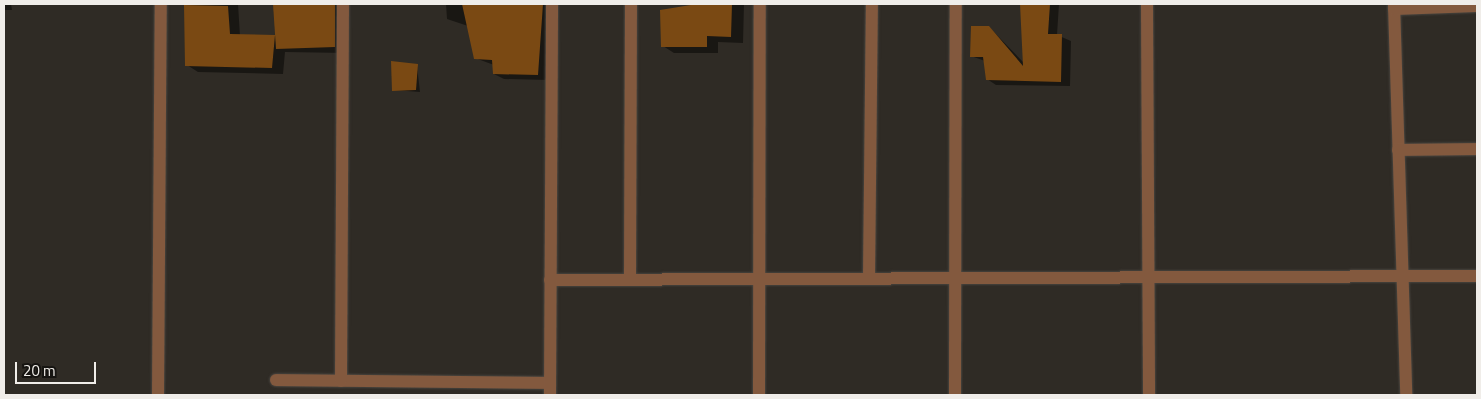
<!DOCTYPE html>
<html>
<head>
<meta charset="utf-8">
<style>
  body { margin:0 }
  #map { position:relative; width:1481px; height:399px; overflow:hidden; background:#2f2b25; font-family:"Titillium Web",sans-serif }
  div>[style] { position:absolute }
  [style*='--x'] { left:calc(var(--x)*1px); top:calc(var(--y)*1px); width:calc(var(--w)*1px); rotate:calc(var(--a)*1deg) }
  .shadow>* { inset:0; background:#0007 }
  .building>* { inset:0; background:#7a4913 }
  .roads { filter:drop-shadow(0 0 1px #4a4640) drop-shadow(0 0 1px #4a4640) }
  .minor>* { height:12px; margin:-6px; padding:0 6px; transform-origin:6px; border-radius:6px; background:#83593e }
  span { translate:-50% -50%; white-space:nowrap; text-align:center; line-height:1.15; -webkit-text-stroke:4.5px #161411; paint-order:stroke }
  .frame { position:absolute; inset:0; border:5px solid #f0ede9; pointer-events:none }
  .scale { position:absolute; left:15px; top:362px; width:81px; height:22px; box-sizing:border-box; border:2px solid #f0ede9; border-top:0; padding-left:6px; font-size:15px; line-height:18px; white-space:nowrap; color:#f0ede9; -webkit-text-stroke:4px #161411; paint-order:stroke }
</style>
</head>
<body>
<div id="map">
  <div class="shadow">
    <div style="clip-path:polygon(4px 4px,11px 4px,12px 10px,4px 10px)"></div>
    <div style="clip-path:polygon(186px 4px,238px 4px,240px 36px,276px 36px,275px 4px,346px 4px,346px 53px,285px 52px,283px 74px,198px 72px,187px 65px)"></div>
    <div style="clip-path:polygon(446px 4px,553px 4px,548px 80px,504px 79px,494px 74px,494px 65px,475px 58px,468px 26px,447px 19px)"></div>
    <div style="clip-path:polygon(696px 4px,744px 4px,743px 43px,718px 42px,718px 53px,674px 53px,663px 46px)"></div>
    <div style="clip-path:polygon(1021px 4px,1059px 4px,1057px 35px,1071px 41px,1070px 86px,996px 85px,987px 79px,985px 61px,971px 56px,989px 27px,1024px 63px)"></div>
    <div style="clip-path:polygon(417px 66px,420px 92px,394px 90px)"></div>
  </div>
  <div class="building">
    <div style="clip-path:polygon(273px 4px,335px 4px,335px 47px,276px 49px)"></div>
    <div style="clip-path:polygon(462px 4px,543px 4px,538px 75px,493px 74px,492px 60px,474px 59px)"></div>
    <div style="clip-path:polygon(697px 4px,732px 4px,731px 37px,707px 36px,707px 47px,661px 47px,660px 10px)"></div>
    <div style="clip-path:polygon(1020px 4px,1050px 4px,1048px 34px,1062px 34px,1061px 82px,986px 80px,983px 57px,970px 57px,971px 26px,989px 26px,1023px 66px)"></div>
    <div style="clip-path:polygon(184px 5px,228px 6px,230px 34px,275px 35px,272px 68px,185px 66px)"></div>
    <div style="clip-path:polygon(391px 61px,418px 64px,416px 90px,392px 91px)"></div>
  </div>
  <div class="roads">
    <div class="minor">
      <div style="--x:1147;--y:4;--w:391;--a:89.7"></div>
      <div style="--x:1394;--y:4;--w:391;--a:88.2"></div>
      <div style="--x:1394;--y:9;--w:83;--a:-2.1"></div>
      <div style="--x:1398;--y:150;--w:79;--a:-0.7"></div>
      <div style="--x:869;--y:278;--w:274;--a:-89.4"></div>
      <div style="--x:630;--y:279;--w:275;--a:-89.8"></div>
      <div style="--x:550;--y:280;--w:927;--a:-0.25"></div>
      <div style="--x:276;--y:380;--w:274;--a:0.6"></div>
      <div style="--x:341;--y:381;--w:377;--a:-89.7"></div>
      <div style="--x:158;--y:395;--w:391;--a:-89.6"></div>
      <div style="--x:550;--y:395;--w:391;--a:-89.7"></div>
      <div style="--x:759;--y:395;--w:391;--a:-89.9"></div>
      <div style="--x:955;--y:395;--w:391;--a:-89.9"></div>
    </div>
  </div>
  <div class="frame"></div>
  <div class="scale">20 m</div>
</div>
</body>
</html>
